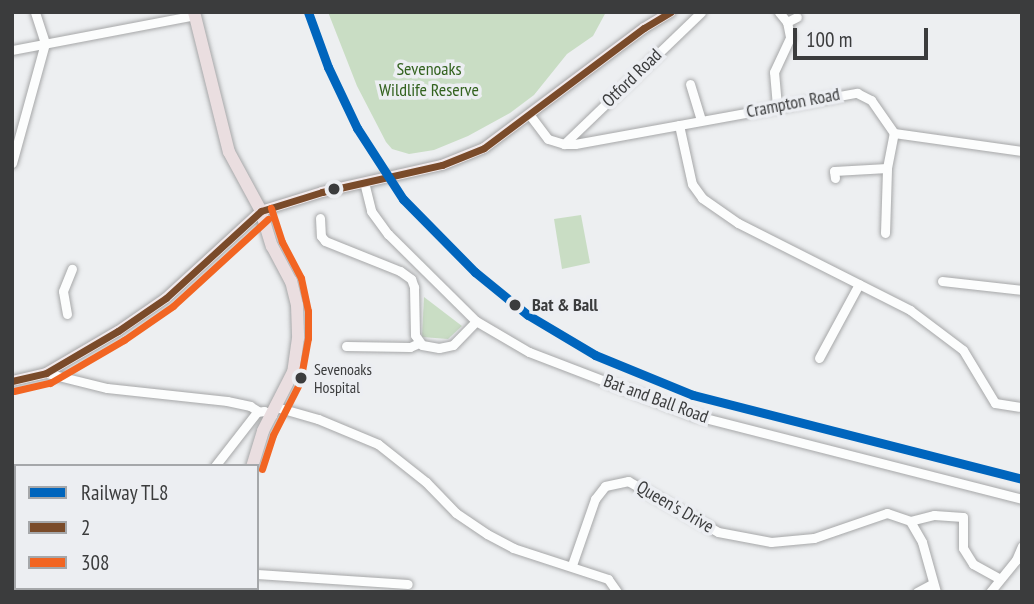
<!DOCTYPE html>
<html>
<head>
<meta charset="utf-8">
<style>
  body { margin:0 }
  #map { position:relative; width:1034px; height:604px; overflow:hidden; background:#edeff1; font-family:"PT Sans Narrow",sans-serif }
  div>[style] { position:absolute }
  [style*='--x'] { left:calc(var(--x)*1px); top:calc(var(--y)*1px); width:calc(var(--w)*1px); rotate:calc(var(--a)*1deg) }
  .green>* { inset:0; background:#c9ddc4 }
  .roads { filter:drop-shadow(0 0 2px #a6a7a8) drop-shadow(0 0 2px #a6a7a8) }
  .minor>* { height:9px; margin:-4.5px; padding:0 4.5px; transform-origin:4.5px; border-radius:4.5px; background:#fcfdfd }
  .major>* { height:10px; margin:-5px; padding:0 5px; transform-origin:5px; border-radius:5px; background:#f2eaec }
  .highway>* { height:12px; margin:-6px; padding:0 6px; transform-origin:6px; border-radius:6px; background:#eadee0 }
  .bus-1>* { height:7px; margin:-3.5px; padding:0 3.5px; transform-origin:3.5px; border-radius:3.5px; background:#7a4b2a }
  .bus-2>* { height:7px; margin:-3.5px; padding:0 3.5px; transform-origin:3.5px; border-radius:3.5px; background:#f26522 }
  .rail-1>* { height:9px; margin:-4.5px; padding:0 4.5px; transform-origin:4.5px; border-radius:4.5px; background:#0065bd }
  .dots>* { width:19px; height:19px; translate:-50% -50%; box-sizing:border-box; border:4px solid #eceef2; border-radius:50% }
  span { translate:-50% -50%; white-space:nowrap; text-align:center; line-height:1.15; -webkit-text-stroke:7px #eceef2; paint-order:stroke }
  .bus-label { font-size:16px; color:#3b3c3d }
  .left { translate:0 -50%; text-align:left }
  .park-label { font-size:18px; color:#33621f }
  .street-label { font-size:18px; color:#3b3c3d }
  .stop-label { font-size:18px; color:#3b3c3d; font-weight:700 }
  .frame { position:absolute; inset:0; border:14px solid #3b3c3d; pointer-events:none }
  .legend { position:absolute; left:14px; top:464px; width:245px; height:126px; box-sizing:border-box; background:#eceef2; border:2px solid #a5a7aa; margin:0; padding:9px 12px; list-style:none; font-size:21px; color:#3b3c3d }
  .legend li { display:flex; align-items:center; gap:14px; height:35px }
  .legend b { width:35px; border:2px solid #a5a7aa }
  .scale { position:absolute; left:793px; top:28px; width:135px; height:32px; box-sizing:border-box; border:4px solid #3b3c3d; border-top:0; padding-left:9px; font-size:21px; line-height:24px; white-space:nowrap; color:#3b3c3d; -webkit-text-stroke:5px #eceef2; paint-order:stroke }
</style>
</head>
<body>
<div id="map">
  <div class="green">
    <div style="clip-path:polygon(328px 12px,606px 12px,593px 36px,567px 54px,534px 95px,510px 113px,468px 136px,434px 150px,409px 154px,392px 149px,386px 142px,357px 86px)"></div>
    <div style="clip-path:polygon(581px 215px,590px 263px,562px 269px,554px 219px)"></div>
    <div style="clip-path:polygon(424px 297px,462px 326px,448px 339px,422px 337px)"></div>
  </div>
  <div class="roads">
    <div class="minor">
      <div style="--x:787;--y:22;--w:11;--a:-27"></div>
      <div style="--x:12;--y:50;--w:186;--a:-10.8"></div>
      <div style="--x:690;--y:84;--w:38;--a:73"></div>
      <div style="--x:777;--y:106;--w:34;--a:-95"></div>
      <div style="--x:774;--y:72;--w:38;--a:-65"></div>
      <div style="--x:790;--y:37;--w:15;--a:-101"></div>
      <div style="--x:787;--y:22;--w:13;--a:-129"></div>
      <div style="--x:529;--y:114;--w:31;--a:53"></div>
      <div style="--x:548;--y:139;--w:17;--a:17"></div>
      <div style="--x:564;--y:144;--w:11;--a:0"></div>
      <div style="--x:575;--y:144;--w:287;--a:-10.3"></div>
      <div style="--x:857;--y:93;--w:16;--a:27"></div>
      <div style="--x:871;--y:100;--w:40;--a:55.1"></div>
      <div style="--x:894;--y:133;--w:129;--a:8"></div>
      <div style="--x:679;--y:125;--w:60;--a:77.6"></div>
      <div style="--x:692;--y:184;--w:17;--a:54"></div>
      <div style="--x:702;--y:198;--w:44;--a:34.8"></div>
      <div style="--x:738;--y:223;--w:193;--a:26.8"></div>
      <div style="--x:910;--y:310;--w:66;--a:37"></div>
      <div style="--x:963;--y:350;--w:62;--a:58.9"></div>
      <div style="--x:995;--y:403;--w:24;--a:9"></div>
      <div style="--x:564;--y:144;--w:190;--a:-43.9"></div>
      <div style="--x:12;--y:163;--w:124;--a:-74.6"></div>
      <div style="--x:45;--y:43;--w:33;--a:-108"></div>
      <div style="--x:835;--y:178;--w:7;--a:-98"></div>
      <div style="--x:834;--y:171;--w:53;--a:-3.2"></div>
      <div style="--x:364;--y:182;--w:30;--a:76"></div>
      <div style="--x:371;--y:211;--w:29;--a:54"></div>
      <div style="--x:388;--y:234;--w:124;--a:44.7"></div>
      <div style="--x:476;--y:321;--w:61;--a:30.3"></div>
      <div style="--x:529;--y:352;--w:176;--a:21"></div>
      <div style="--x:693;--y:415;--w:340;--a:14.3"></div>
      <div style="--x:320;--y:218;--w:18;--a:87"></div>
      <div style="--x:321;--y:236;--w:6;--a:51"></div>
      <div style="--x:325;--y:241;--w:81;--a:21.8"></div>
      <div style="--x:400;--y:271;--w:14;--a:36"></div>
      <div style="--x:411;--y:279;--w:9;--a:69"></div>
      <div style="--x:414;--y:287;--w:48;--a:88.8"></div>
      <div style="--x:415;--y:335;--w:12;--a:55"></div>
      <div style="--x:422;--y:345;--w:17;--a:10"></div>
      <div style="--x:439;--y:348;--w:14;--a:-12"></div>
      <div style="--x:453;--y:345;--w:33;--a:-46"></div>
      <div style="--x:885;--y:233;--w:65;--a:-88.2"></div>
      <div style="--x:887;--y:168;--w:36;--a:-79"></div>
      <div style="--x:942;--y:281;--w:81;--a:6.4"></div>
      <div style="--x:67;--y:314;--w:23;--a:-100"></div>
      <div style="--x:63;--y:291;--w:24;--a:-68"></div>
      <div style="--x:346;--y:346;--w:64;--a:0.9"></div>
      <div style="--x:410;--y:347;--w:10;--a:-24"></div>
      <div style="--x:819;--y:358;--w:84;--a:-61.6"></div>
      <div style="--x:46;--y:373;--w:63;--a:13.8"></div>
      <div style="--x:107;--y:388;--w:121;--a:6.2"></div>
      <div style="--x:227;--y:401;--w:24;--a:12"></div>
      <div style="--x:250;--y:406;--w:9;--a:32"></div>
      <div style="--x:276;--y:407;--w:44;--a:15.9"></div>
      <div style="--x:318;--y:419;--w:65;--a:22.6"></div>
      <div style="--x:378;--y:444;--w:61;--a:38.4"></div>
      <div style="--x:426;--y:482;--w:43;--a:45.9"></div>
      <div style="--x:456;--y:513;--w:37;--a:34"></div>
      <div style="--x:487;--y:534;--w:30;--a:28"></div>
      <div style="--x:513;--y:548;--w:100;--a:18.1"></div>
      <div style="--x:608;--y:579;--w:16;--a:55"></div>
      <div style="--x:215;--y:466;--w:68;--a:-52.1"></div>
      <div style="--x:257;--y:412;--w:7;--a:-8"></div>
      <div style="--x:264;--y:411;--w:9;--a:27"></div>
      <div style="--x:910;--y:521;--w:24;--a:60"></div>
      <div style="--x:922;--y:542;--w:52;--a:74.4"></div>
      <div style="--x:572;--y:565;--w:70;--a:-70.8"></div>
      <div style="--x:595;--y:499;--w:16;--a:-52"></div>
      <div style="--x:605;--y:486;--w:24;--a:-12"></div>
      <div style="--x:628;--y:481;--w:103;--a:29.5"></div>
      <div style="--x:718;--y:532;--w:54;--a:10.7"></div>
      <div style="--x:771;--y:542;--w:43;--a:-5.3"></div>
      <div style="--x:814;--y:538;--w:77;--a:-18.9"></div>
      <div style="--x:887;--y:513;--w:24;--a:19"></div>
      <div style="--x:910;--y:521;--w:25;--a:-14"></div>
      <div style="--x:934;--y:515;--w:29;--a:4"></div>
      <div style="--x:963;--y:517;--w:31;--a:90"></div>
      <div style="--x:963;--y:548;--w:19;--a:58"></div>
      <div style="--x:973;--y:564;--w:29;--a:29"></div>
      <div style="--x:257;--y:574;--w:151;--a:3.8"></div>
      <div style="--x:158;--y:592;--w:4;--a:-76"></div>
      <div style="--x:917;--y:592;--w:17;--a:-28"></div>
      <div style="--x:990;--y:592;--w:41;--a:-50.9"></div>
      <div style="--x:1016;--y:560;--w:15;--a:-67"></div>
    </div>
    <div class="major">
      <div style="--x:12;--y:381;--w:35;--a:-13"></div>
      <div style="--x:46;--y:373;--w:83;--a:-30.3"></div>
      <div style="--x:118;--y:331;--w:58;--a:-34.5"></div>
      <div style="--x:166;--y:298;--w:129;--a:-42.5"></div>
      <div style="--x:261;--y:211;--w:64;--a:-17.3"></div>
      <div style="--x:322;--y:192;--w:123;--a:-12.7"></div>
      <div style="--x:442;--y:165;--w:45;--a:-22"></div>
      <div style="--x:484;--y:148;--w:200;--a:-36.9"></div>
      <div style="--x:644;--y:28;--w:31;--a:-31"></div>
    </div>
    <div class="highway">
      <div style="--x:194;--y:12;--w:144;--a:76"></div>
      <div style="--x:229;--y:152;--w:67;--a:61.5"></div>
      <div style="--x:261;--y:211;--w:37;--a:73"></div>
      <div style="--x:272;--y:246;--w:40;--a:62"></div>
      <div style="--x:291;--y:281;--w:25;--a:76"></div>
      <div style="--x:297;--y:305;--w:33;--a:88"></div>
      <div style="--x:298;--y:338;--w:34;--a:98"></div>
      <div style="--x:293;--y:372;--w:66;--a:117"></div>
      <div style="--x:263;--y:431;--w:37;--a:107"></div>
      <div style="--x:245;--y:588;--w:4;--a:90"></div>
    </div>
  </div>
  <div class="bus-1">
    <div style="--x:12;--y:381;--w:35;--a:-13"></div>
    <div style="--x:46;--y:373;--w:83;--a:-30.3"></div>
    <div style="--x:118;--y:331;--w:58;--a:-34.5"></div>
    <div style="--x:166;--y:298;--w:129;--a:-42.5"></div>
    <div style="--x:261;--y:211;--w:64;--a:-17.3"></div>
    <div style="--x:322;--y:192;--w:123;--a:-12.7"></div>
    <div style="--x:442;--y:165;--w:45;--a:-22"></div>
    <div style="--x:484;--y:148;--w:200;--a:-36.9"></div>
    <div style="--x:644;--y:28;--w:31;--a:-31"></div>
  </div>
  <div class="bus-2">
    <div style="--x:14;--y:391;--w:37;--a:-13"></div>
    <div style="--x:50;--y:383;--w:86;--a:-30.2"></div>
    <div style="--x:124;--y:340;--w:60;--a:-34.8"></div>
    <div style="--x:173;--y:306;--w:129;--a:-42.5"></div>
    <div style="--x:262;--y:469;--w:36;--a:-72"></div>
    <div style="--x:273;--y:435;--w:59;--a:-63"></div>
    <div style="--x:300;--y:382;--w:45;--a:-79.7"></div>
    <div style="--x:308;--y:338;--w:27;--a:-90"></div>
    <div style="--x:308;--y:311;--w:34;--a:-102"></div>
    <div style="--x:301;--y:278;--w:41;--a:-117.8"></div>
    <div style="--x:282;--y:242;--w:36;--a:-108"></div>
  </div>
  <div class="rail-1">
    <div style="--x:308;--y:12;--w:59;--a:70"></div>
    <div style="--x:328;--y:67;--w:68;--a:64.6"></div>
    <div style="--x:357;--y:128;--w:85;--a:57.1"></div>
    <div style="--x:403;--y:199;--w:103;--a:45.4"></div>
    <div style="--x:475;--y:272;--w:68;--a:39.1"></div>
    <div style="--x:528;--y:315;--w:78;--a:30.8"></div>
    <div style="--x:595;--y:355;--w:106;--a:22.2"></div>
    <div style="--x:693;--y:395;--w:340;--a:14.3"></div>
  </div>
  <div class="dots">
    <div style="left:334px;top:189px;background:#3b3c3d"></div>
    <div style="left:515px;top:305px;background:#3b3c3d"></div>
    <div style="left:301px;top:378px;background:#3b3c3d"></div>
  </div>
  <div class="bus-label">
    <span class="left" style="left:314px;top:378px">Sevenoaks<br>Hospital</span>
  </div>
  <div class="park-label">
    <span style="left:429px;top:80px">Sevenoaks<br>Wildlife Reserve</span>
  </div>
  <div class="street-label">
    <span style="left:632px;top:78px;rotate:-44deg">Otford Road</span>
    <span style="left:793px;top:103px;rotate:-11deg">Crampton Road</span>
    <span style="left:656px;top:399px;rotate:20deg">Bat and Ball Road</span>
    <span style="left:675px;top:507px;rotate:30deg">Queen's Drive</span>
  </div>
  <div class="stop-label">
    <span class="left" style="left:532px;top:305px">Bat &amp; Ball</span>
  </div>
  <div class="frame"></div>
  <ul class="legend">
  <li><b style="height:9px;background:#0065bd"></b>Railway TL8</li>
  <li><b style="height:9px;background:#7a4b2a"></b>2</li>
  <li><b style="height:9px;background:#f26522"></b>308</li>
  </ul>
  <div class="scale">100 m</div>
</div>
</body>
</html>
